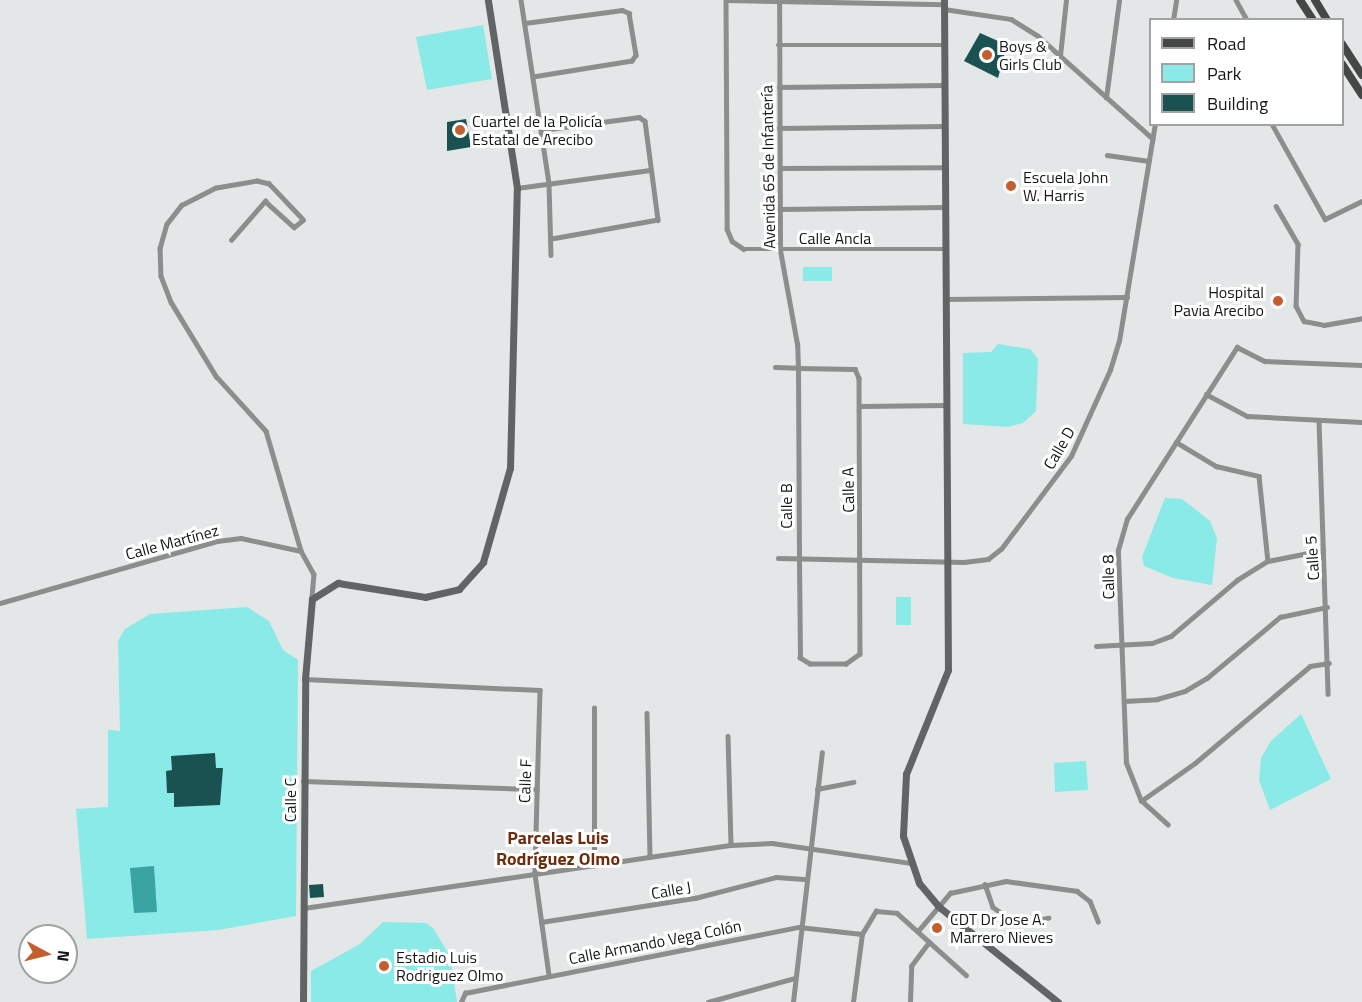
<!DOCTYPE html>
<html>
<head>
<meta charset="utf-8">
<style>
  body { margin:0 }
  #map { position:relative; width:1362px; height:1002px; overflow:hidden; background:#e3e7e7; font-family:"Titillium Web",sans-serif }
  div>[style] { position:absolute }
  [style*='--x'] { left:calc(var(--x)*1px); top:calc(var(--y)*1px); width:calc(var(--w)*1px); rotate:calc(var(--a)*1deg) }
  .green>* { inset:0; background:#89eae7 }
  .water>* { inset:0; background:#39a4a2 }
  .building>* { inset:0; background:#1a5251 }
  .street>* { height:4.5px; margin:-2.25px; padding:0 2.25px; transform-origin:2.25px; border-radius:2.25px; background:#8c8d8d }
  .secondary>* { height:7px; margin:-3.5px; padding:0 3.5px; transform-origin:3.5px; border-radius:3.5px; background:#616464 }
  .primary>* { height:8px; margin:-4px; padding:0 4px; transform-origin:4px; border-radius:4px; background:#444746 }
  .dots>* { width:16px; height:16px; translate:-50% -50%; box-sizing:border-box; border:3px solid #fff; border-radius:50% }
  span { translate:-50% -50%; white-space:nowrap; text-align:center; line-height:1.15; -webkit-text-stroke:6px #fff; paint-order:stroke }
  .poi-label { font-size:16px; color:#151616 }
  .left { translate:0 -50%; text-align:left }
  .right { translate:-100% -50%; text-align:right }
  .street-label { font-size:16px; color:#151616 }
  .neighbourhood-label { font-size:18px; color:#6d2d0d; font-weight:700 }
  .legend { position:absolute; left:1149px; top:18px; width:195px; height:108px; box-sizing:border-box; background:#fff; border:2px solid #a1a2a2; margin:0; padding:8px 10px; list-style:none; font-size:18px; color:#151616 }
  .legend li { display:flex; align-items:center; gap:12px; height:30px }
  .legend b { width:30px; border:2px solid #a1a2a2 }
  .north { position:absolute; left:18px; top:924px; width:60px; height:60px; box-sizing:border-box; background:#fff; border:2px solid #a1a2a2; border-radius:50%; rotate:97deg; font-size:16px; font-weight:700; line-height:24px; text-align:center; color:#151616 }
  .north::after { content:''; display:block; margin:auto; width:21px; height:27px; background:#c45e2e; clip-path:polygon(50% 0,100% 100%,50% 72%,0 100%) }
</style>
</head>
<body>
<div id="map">
  <div class="green">
    <div style="clip-path:polygon(483px 25px,492px 79px,427px 90px,416px 37px)"></div>
    <div style="clip-path:polygon(803px 267px,832px 267px,832px 281px,803px 281px)"></div>
    <div style="clip-path:polygon(998px 344px,1030px 349px,1038px 359px,1036px 411px,1023px 423px,1008px 427px,963px 424px,963px 353px,991px 352px)"></div>
    <div style="clip-path:polygon(1165px 498px,1182px 499px,1210px 521px,1217px 538px,1212px 585px,1173px 578px,1144px 566px,1142px 557px)"></div>
    <div style="clip-path:polygon(896px 597px,911px 597px,911px 625px,896px 625px)"></div>
    <div style="clip-path:polygon(247px 607px,269px 621px,283px 650px,298px 660px,296px 916px,218px 930px,87px 939px,76px 809px,108px 807px,108px 730px,120px 731px,118px 641px,125px 629px,150px 614px)"></div>
    <div style="clip-path:polygon(1301px 714px,1331px 779px,1270px 810px,1259px 780px,1261px 758px,1271px 741px)"></div>
    <div style="clip-path:polygon(1086px 761px,1088px 790px,1055px 792px,1054px 763px)"></div>
    <div style="clip-path:polygon(383px 922px,426px 923px,433px 928px,450px 956px,457px 1002px,311px 1002px,311px 971px,360px 944px)"></div>
  </div>
  <div class="water">
    <div style="clip-path:polygon(154px 866px,157px 912px,134px 913px,130px 868px)"></div>
  </div>
  <div class="building">
    <div style="clip-path:polygon(980px 33px,1007px 45px,998px 78px,964px 61px)"></div>
    <div style="clip-path:polygon(466px 119px,471px 147px,447px 151px,447px 122px)"></div>
    <div style="clip-path:polygon(215px 753px,216px 768px,223px 768px,220px 805px,174px 807px,174px 793px,167px 793px,166px 771px,172px 770px,171px 756px)"></div>
    <div style="clip-path:polygon(323px 884px,324px 897px,310px 898px,309px 885px)"></div>
  </div>
  <div class="street">
    <div style="--x:521;--y:0;--w:186;--a:81.3"></div>
    <div style="--x:549;--y:184;--w:71;--a:88.4"></div>
    <div style="--x:726;--y:0;--w:229;--a:89.7"></div>
    <div style="--x:727;--y:229;--w:13;--a:67"></div>
    <div style="--x:732;--y:241;--w:14;--a:34"></div>
    <div style="--x:744;--y:249;--w:201;--a:0"></div>
    <div style="--x:726;--y:0;--w:218;--a:1.1"></div>
    <div style="--x:1236;--y:0;--w:23;--a:61"></div>
    <div style="--x:944;--y:9;--w:68;--a:8.5"></div>
    <div style="--x:1011;--y:19;--w:32;--a:32"></div>
    <div style="--x:1038;--y:36;--w:154;--a:41.8"></div>
    <div style="--x:1173;--y:20;--w:20;--a:-81"></div>
    <div style="--x:525;--y:23;--w:98;--a:-7.6"></div>
    <div style="--x:622;--y:10;--w:8;--a:23"></div>
    <div style="--x:629;--y:13;--w:43;--a:80.5"></div>
    <div style="--x:636;--y:55;--w:7;--a:124"></div>
    <div style="--x:632;--y:61;--w:100;--a:170.8"></div>
    <div style="--x:778;--y:45;--w:166;--a:0"></div>
    <div style="--x:1060;--y:56;--w:56;--a:-83.9"></div>
    <div style="--x:779;--y:87;--w:165;--a:-0.7"></div>
    <div style="--x:1106;--y:98;--w:99;--a:-82.4"></div>
    <div style="--x:1272;--y:124;--w:109;--a:60.8"></div>
    <div style="--x:1325;--y:219;--w:41;--a:-25.9"></div>
    <div style="--x:779;--y:128;--w:166;--a:-0.7"></div>
    <div style="--x:542;--y:130;--w:98;--a:-7.6"></div>
    <div style="--x:639;--y:117;--w:7;--a:34"></div>
    <div style="--x:645;--y:121;--w:100;--a:82.5"></div>
    <div style="--x:658;--y:220;--w:109;--a:169.9"></div>
    <div style="--x:1107;--y:155;--w:42;--a:8.1"></div>
    <div style="--x:780;--y:168;--w:165;--a:-0.3"></div>
    <div style="--x:517;--y:188;--w:134;--a:-7.7"></div>
    <div style="--x:1276;--y:206;--w:44;--a:59.9"></div>
    <div style="--x:1298;--y:244;--w:62;--a:91.8"></div>
    <div style="--x:1296;--y:306;--w:17;--a:62"></div>
    <div style="--x:1304;--y:321;--w:20;--a:11"></div>
    <div style="--x:1324;--y:325;--w:39;--a:-10"></div>
    <div style="--x:779;--y:209;--w:166;--a:-0.7"></div>
    <div style="--x:231;--y:240;--w:52;--a:-48.9"></div>
    <div style="--x:265;--y:201;--w:39;--a:42"></div>
    <div style="--x:294;--y:227;--w:11;--a:-38"></div>
    <div style="--x:303;--y:220;--w:50;--a:-133.4"></div>
    <div style="--x:269;--y:184;--w:12;--a:-166"></div>
    <div style="--x:257;--y:181;--w:42;--a:170.3"></div>
    <div style="--x:216;--y:188;--w:38;--a:153"></div>
    <div style="--x:182;--y:205;--w:24;--a:128"></div>
    <div style="--x:167;--y:224;--w:25;--a:106"></div>
    <div style="--x:160;--y:248;--w:28;--a:88"></div>
    <div style="--x:161;--y:276;--w:28;--a:69"></div>
    <div style="--x:171;--y:302;--w:87;--a:58.7"></div>
    <div style="--x:216;--y:376;--w:74;--a:47.7"></div>
    <div style="--x:266;--y:431;--w:125;--a:73.7"></div>
    <div style="--x:945;--y:299;--w:182;--a:-0.6"></div>
    <div style="--x:775;--y:367;--w:23;--a:2"></div>
    <div style="--x:798;--y:368;--w:57;--a:1"></div>
    <div style="--x:855;--y:369;--w:10;--a:66"></div>
    <div style="--x:859;--y:378;--w:276;--a:89.8"></div>
    <div style="--x:860;--y:654;--w:17;--a:144"></div>
    <div style="--x:846;--y:664;--w:36;--a:180"></div>
    <div style="--x:810;--y:664;--w:12;--a:-149"></div>
    <div style="--x:800;--y:658;--w:100;--a:-90.6"></div>
    <div style="--x:799;--y:558;--w:190;--a:-90.3"></div>
    <div style="--x:798;--y:368;--w:24;--a:-92"></div>
    <div style="--x:797;--y:344;--w:96;--a:-100.3"></div>
    <div style="--x:780;--y:250;--w:250;--a:-90.2"></div>
    <div style="--x:1206;--y:394;--w:47;--a:28.2"></div>
    <div style="--x:1247;--y:416;--w:115;--a:3"></div>
    <div style="--x:859;--y:406;--w:87;--a:-0.7"></div>
    <div style="--x:1319;--y:420;--w:274;--a:88.1"></div>
    <div style="--x:1176;--y:442;--w:47;--a:31"></div>
    <div style="--x:1216;--y:466;--w:44;--a:13.1"></div>
    <div style="--x:1259;--y:476;--w:85;--a:84"></div>
    <div style="--x:778;--y:558;--w:186;--a:1.2"></div>
    <div style="--x:964;--y:562;--w:24;--a:-7"></div>
    <div style="--x:988;--y:559;--w:16;--a:-38"></div>
    <div style="--x:1001;--y:549;--w:116;--a:-53"></div>
    <div style="--x:1071;--y:456;--w:94;--a:-65.6"></div>
    <div style="--x:1110;--y:370;--w:30;--a:-73"></div>
    <div style="--x:1119;--y:341;--w:220;--a:-80.6"></div>
    <div style="--x:0;--y:603;--w:226;--a:-15.9"></div>
    <div style="--x:217;--y:541;--w:24;--a:-7"></div>
    <div style="--x:241;--y:538;--w:61;--a:12.2"></div>
    <div style="--x:301;--y:551;--w:26;--a:61"></div>
    <div style="--x:314;--y:574;--w:25;--a:95"></div>
    <div style="--x:1096;--y:646;--w:56;--a:-3.1"></div>
    <div style="--x:1152;--y:643;--w:20;--a:-20"></div>
    <div style="--x:1171;--y:636;--w:87;--a:-40.3"></div>
    <div style="--x:1237;--y:580;--w:36;--a:-32"></div>
    <div style="--x:1268;--y:561;--w:56;--a:-11.3"></div>
    <div style="--x:305;--y:679;--w:235;--a:2.7"></div>
    <div style="--x:540;--y:690;--w:184;--a:91.6"></div>
    <div style="--x:535;--y:874;--w:102;--a:82.1"></div>
    <div style="--x:1124;--y:701;--w:33;--a:-3"></div>
    <div style="--x:1157;--y:699;--w:29;--a:-16"></div>
    <div style="--x:1185;--y:691;--w:26;--a:-31"></div>
    <div style="--x:1207;--y:678;--w:95;--a:-39.9"></div>
    <div style="--x:1280;--y:617;--w:48;--a:-12"></div>
    <div style="--x:647;--y:713;--w:144;--a:88.8"></div>
    <div style="--x:728;--y:736;--w:109;--a:88.4"></div>
    <div style="--x:303;--y:781;--w:234;--a:2"></div>
    <div style="--x:817;--y:789;--w:37;--a:-11"></div>
    <div style="--x:1141;--y:801;--w:66;--a:-35.1"></div>
    <div style="--x:1195;--y:763;--w:150;--a:-40.1"></div>
    <div style="--x:1310;--y:666;--w:19;--a:-9"></div>
    <div style="--x:1168;--y:825;--w:36;--a:-138"></div>
    <div style="--x:1141;--y:801;--w:41;--a:-111.5"></div>
    <div style="--x:1126;--y:763;--w:213;--a:-92.2"></div>
    <div style="--x:1118;--y:550;--w:32;--a:-74"></div>
    <div style="--x:1127;--y:519;--w:204;--a:-57.4"></div>
    <div style="--x:1237;--y:347;--w:31;--a:27"></div>
    <div style="--x:1265;--y:361;--w:97;--a:2.4"></div>
    <div style="--x:594;--y:866;--w:158;--a:-90"></div>
    <div style="--x:985;--y:884;--w:24;--a:71"></div>
    <div style="--x:993;--y:907;--w:29;--a:36"></div>
    <div style="--x:1016;--y:924;--w:33;--a:-11"></div>
    <div style="--x:304;--y:908;--w:432;--a:-8.4"></div>
    <div style="--x:731;--y:845;--w:41;--a:-2.8"></div>
    <div style="--x:772;--y:843;--w:139;--a:8.2"></div>
    <div style="--x:541;--y:922;--w:156;--a:-8.9"></div>
    <div style="--x:695;--y:898;--w:84;--a:-14.5"></div>
    <div style="--x:776;--y:877;--w:28;--a:4"></div>
    <div style="--x:918;--y:931;--w:50;--a:-49.9"></div>
    <div style="--x:950;--y:893;--w:57;--a:-12.1"></div>
    <div style="--x:1006;--y:881;--w:72;--a:8"></div>
    <div style="--x:1077;--y:891;--w:16;--a:38"></div>
    <div style="--x:1090;--y:901;--w:22;--a:68"></div>
    <div style="--x:461;--y:1002;--w:10;--a:-66"></div>
    <div style="--x:465;--y:993;--w:340;--a:-11.2"></div>
    <div style="--x:799;--y:927;--w:63;--a:6.3"></div>
    <div style="--x:708;--y:1002;--w:90;--a:-15.4"></div>
    <div style="--x:793;--y:1002;--w:251;--a:-83.4"></div>
    <div style="--x:853;--y:1002;--w:69;--a:-82.5"></div>
    <div style="--x:862;--y:934;--w:27;--a:-59"></div>
    <div style="--x:876;--y:911;--w:21;--a:5"></div>
    <div style="--x:897;--y:913;--w:93;--a:41.9"></div>
    <div style="--x:910;--y:1002;--w:36;--a:-88"></div>
    <div style="--x:911;--y:966;--w:30;--a:-53"></div>
  </div>
  <div class="secondary">
    <div style="--x:944;--y:0;--w:670;--a:89.66"></div>
    <div style="--x:948;--y:670;--w:112;--a:112"></div>
    <div style="--x:906;--y:774;--w:62;--a:92.8"></div>
    <div style="--x:903;--y:836;--w:50;--a:71.2"></div>
    <div style="--x:919;--y:883;--w:30;--a:50"></div>
    <div style="--x:938;--y:906;--w:154;--a:38.7"></div>
    <div style="--x:303;--y:1002;--w:323;--a:-89.6"></div>
    <div style="--x:305;--y:679;--w:80;--a:-85"></div>
    <div style="--x:312;--y:599;--w:31;--a:-32"></div>
    <div style="--x:338;--y:583;--w:88;--a:9.1"></div>
    <div style="--x:425;--y:597;--w:35;--a:-13"></div>
    <div style="--x:459;--y:589;--w:36;--a:-48"></div>
    <div style="--x:483;--y:562;--w:98;--a:-74"></div>
    <div style="--x:510;--y:468;--w:280;--a:-88.6"></div>
    <div style="--x:517;--y:188;--w:190;--a:-98.8"></div>
  </div>
  <div class="primary">
    <div style="--x:1300;--y:0;--w:24;--a:57"></div>
    <div style="--x:1315;--y:0;--w:23;--a:59"></div>
    <div style="--x:1342;--y:44;--w:37;--a:57"></div>
    <div style="--x:1342;--y:64;--w:37;--a:57"></div>
  </div>
  <div class="dots">
    <div style="left:987px;top:55px;background:#c45e2e"></div>
    <div style="left:460px;top:130px;background:#c45e2e"></div>
    <div style="left:1011px;top:186px;background:#c45e2e"></div>
    <div style="left:1278px;top:301px;background:#c45e2e"></div>
    <div style="left:937px;top:928px;background:#c45e2e"></div>
    <div style="left:384px;top:966px;background:#c45e2e"></div>
  </div>
  <div class="poi-label">
    <span class="left" style="left:999px;top:55px">Boys &amp;<br>Girls Club</span>
    <span class="left" style="left:472px;top:130px">Cuartel de la Policía<br>Estatal de Arecibo</span>
    <span class="left" style="left:1023px;top:186px">Escuela John<br>W. Harris</span>
    <span class="right" style="left:1264px;top:301px">Hospital<br>Pavia Arecibo</span>
    <span class="left" style="left:950px;top:928px">CDT Dr Jose A.<br>Marrero Nieves</span>
    <span class="left" style="left:396px;top:966px">Estadio Luis<br>Rodriguez Olmo</span>
  </div>
  <div class="street-label">
    <span style="left:768px;top:167px;rotate:-91deg">Avenida 65 de Infantería</span>
    <span style="left:835px;top:238px">Calle Ancla</span>
    <span style="left:1059px;top:448px;rotate:-60deg">Calle D</span>
    <span style="left:848px;top:490px;rotate:-91deg">Calle A</span>
    <span style="left:786px;top:506px;rotate:-90deg">Calle B</span>
    <span style="left:172px;top:542px;rotate:-15deg">Calle Martínez</span>
    <span style="left:1312px;top:558px;rotate:-94deg">Calle 5</span>
    <span style="left:1108px;top:577px;rotate:-91deg">Calle 8</span>
    <span style="left:525px;top:781px;rotate:-88deg">Calle F</span>
    <span style="left:290px;top:800px;rotate:-90deg">Calle C</span>
    <span style="left:671px;top:890px;rotate:-10deg">Calle J</span>
    <span style="left:655px;top:942px;rotate:-11deg">Calle Armando Vega Colón</span>
  </div>
  <div class="neighbourhood-label">
    <span style="left:558px;top:849px">Parcelas Luis<br>Rodríguez Olmo</span>
  </div>
  <ul class="legend">
  <li><b style="height:8px;background:#444746"></b>Road</li>
  <li><b style="height:16px;background:#89eae7"></b>Park</li>
  <li><b style="height:16px;background:#1a5251"></b>Building</li>
  </ul>
  <div class="north">N</div>
</div>
</body>
</html>
